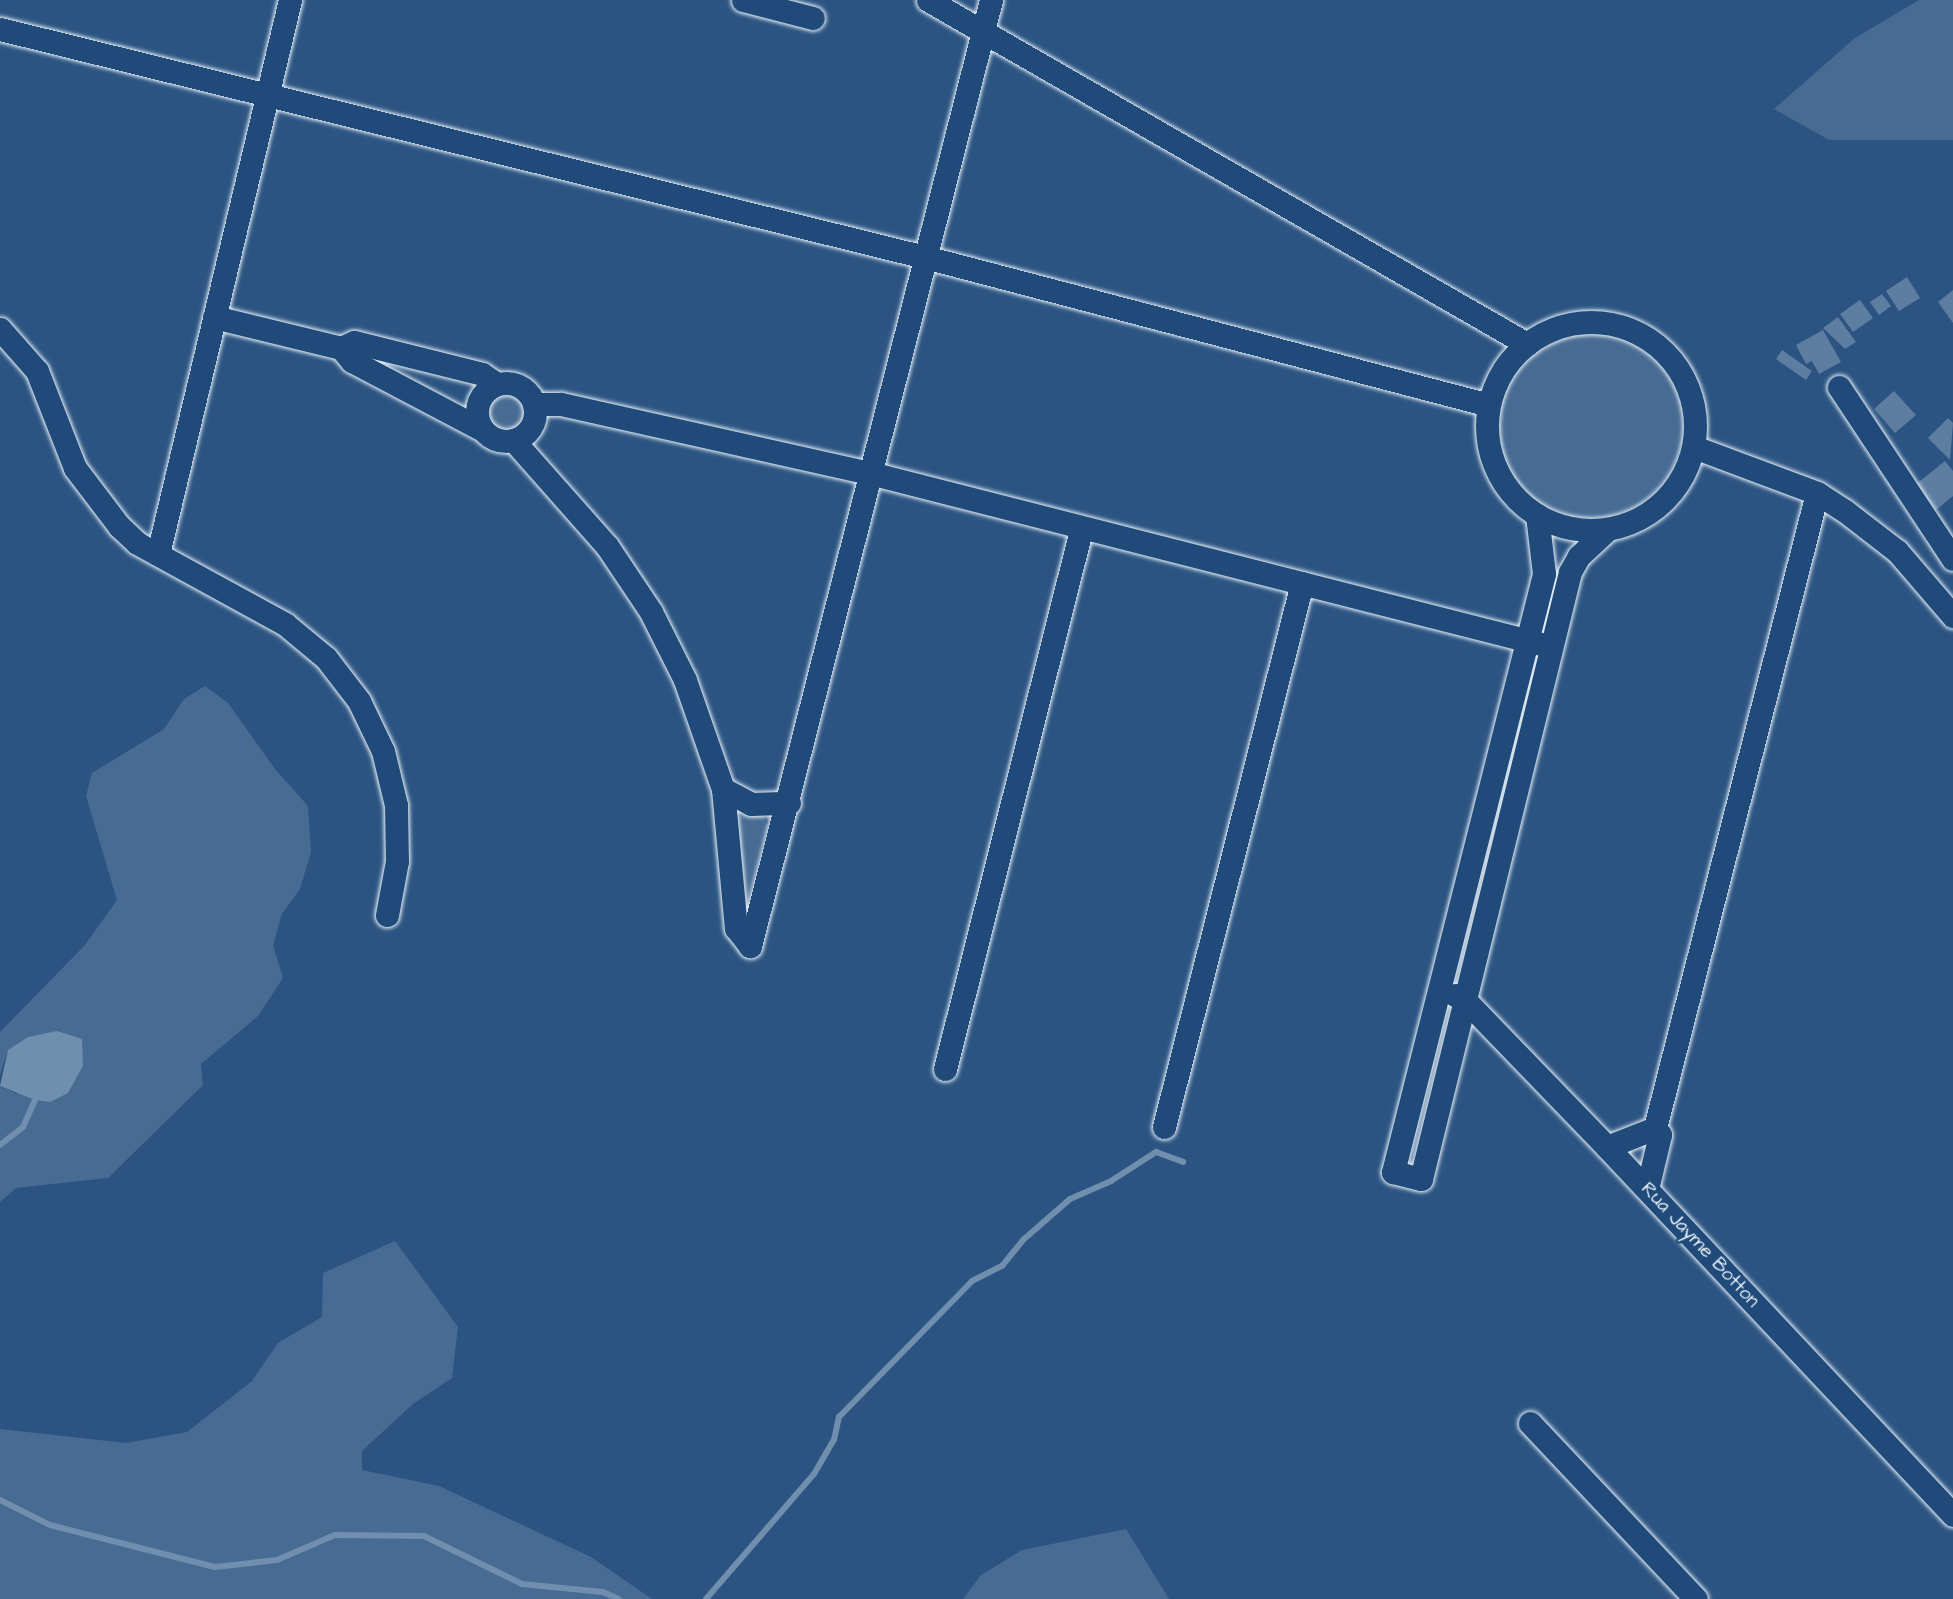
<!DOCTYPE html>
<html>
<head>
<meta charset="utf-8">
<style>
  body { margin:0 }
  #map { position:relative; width:1953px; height:1599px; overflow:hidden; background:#2b5482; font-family:"Architects Daughter",sans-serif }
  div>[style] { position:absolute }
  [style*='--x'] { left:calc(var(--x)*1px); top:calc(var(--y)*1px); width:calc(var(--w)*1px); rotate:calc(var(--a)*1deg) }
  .green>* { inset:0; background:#476b93 }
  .round { border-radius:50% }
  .water>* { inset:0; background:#708ead }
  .stream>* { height:6px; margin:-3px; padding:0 3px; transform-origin:3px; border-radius:3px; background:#708ead }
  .building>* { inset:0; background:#5d7da1 }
  .roads { filter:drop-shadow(0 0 2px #e8f1f8) drop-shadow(0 0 2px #e8f1f8) }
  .minor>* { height:23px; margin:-11.5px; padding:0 11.5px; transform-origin:11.5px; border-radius:11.5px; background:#1f4a7a }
  .minor>.ring { margin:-11.5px; padding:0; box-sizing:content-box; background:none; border:23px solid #1f4a7a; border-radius:50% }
  span { translate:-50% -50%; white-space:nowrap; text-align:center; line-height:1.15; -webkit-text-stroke:5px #1f4a7a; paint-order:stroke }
  .street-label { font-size:19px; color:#e8f1f8 }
</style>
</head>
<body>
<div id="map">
  <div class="green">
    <div style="clip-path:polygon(1919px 0,1953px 0,1953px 140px,1829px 140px,1774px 109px,1855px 38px)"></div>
    <div class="round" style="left:1499px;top:334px;width:184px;height:184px"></div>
    <div class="round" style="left:488px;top:394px;width:36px;height:36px"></div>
    <div style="clip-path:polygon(205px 686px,228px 703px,275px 769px,308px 806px,311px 852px,300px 889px,282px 914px,273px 945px,283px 978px,258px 1016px,201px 1064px,203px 1085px,108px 1178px,16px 1188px,0 1202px,0 1086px,17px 1094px,8px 1050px,0 1075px,0 1032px,85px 945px,117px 900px,86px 796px,92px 773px,164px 729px,184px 699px)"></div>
    <div style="clip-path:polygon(745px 813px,762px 815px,768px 826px,747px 904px,737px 820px)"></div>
    <div style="clip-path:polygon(395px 1241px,458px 1327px,452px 1378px,413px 1404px,362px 1451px,362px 1470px,439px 1486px,591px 1557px,652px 1599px,0 1599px,0 1429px,126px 1443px,187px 1432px,252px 1381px,278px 1343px,322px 1317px,323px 1273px)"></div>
    <div style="clip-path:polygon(1126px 1529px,1169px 1599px,963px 1599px,981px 1575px,1022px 1550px)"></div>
  </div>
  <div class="water">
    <div style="clip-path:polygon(57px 1031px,82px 1039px,83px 1066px,68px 1093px,50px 1102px,35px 1100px,0 1086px,8px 1050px,28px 1037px)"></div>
  </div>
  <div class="stream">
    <div style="--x:0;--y:1145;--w:29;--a:-38"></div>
    <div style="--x:23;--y:1127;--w:35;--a:-66"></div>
    <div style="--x:0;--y:1500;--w:56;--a:26.6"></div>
    <div style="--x:50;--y:1525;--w:170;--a:14.3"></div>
    <div style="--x:215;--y:1567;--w:62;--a:-6.4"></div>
    <div style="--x:277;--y:1560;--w:63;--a:-23.3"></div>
    <div style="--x:335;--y:1535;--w:89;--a:0.6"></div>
    <div style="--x:424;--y:1536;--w:109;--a:26.1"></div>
    <div style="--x:522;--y:1584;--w:81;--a:5.6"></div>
    <div style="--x:603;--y:1592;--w:17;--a:24"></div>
    <div style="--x:706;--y:1599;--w:165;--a:-49.2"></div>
    <div style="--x:814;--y:1474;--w:39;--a:-60"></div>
    <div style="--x:834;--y:1440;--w:24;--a:-78"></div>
    <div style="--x:839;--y:1417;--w:190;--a:-45.6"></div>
    <div style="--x:972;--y:1281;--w:34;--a:-27"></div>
    <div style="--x:1002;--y:1266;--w:33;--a:-51"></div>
    <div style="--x:1023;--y:1240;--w:62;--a:-41.1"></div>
    <div style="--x:1070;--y:1199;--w:45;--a:-23.7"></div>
    <div style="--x:1111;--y:1181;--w:54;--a:-32.8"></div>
    <div style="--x:1156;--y:1152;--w:29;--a:20"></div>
  </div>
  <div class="building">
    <div style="clip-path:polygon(1907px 277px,1920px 298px,1899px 311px,1886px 291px)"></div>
    <div style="clip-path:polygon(1953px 290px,1953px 323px,1938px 302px)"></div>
    <div style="clip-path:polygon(1882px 294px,1891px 306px,1879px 315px,1870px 302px)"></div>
    <div style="clip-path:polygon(1860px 300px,1873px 318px,1853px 332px,1840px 314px)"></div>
    <div style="clip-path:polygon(1838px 317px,1856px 342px,1845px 349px,1823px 328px)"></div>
    <div style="clip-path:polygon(1823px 330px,1841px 362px,1819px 374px,1812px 361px,1806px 364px,1796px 345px)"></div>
    <div style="clip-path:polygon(1782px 350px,1812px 371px,1806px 380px,1776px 359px)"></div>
    <div style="clip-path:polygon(1894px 391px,1916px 415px,1895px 433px,1874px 409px)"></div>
    <div style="clip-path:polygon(1948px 418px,1953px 423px,1950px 460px,1928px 438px)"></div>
    <div style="clip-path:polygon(1945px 461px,1953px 471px,1953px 496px,1936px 510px,1915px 485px)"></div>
  </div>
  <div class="roads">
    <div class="minor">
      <div style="--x:743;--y:0;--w:72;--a:14.4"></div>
      <div style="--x:928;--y:0;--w:691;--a:29.87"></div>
      <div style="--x:0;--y:29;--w:953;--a:13.85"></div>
      <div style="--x:925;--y:257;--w:583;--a:14.7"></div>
      <div style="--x:214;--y:317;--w:131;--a:13.7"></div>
      <div style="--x:341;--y:348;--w:17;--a:50"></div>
      <div style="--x:352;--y:361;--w:146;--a:27.8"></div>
      <div class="ring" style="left:1487px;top:322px;width:185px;height:185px"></div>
      <div style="--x:0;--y:329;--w:56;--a:48.6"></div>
      <div style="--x:37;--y:371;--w:104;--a:68.6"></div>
      <div style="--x:75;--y:468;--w:73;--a:52.8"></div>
      <div style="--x:119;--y:526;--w:25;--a:43"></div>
      <div style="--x:137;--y:543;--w:169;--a:28.7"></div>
      <div style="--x:285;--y:624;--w:53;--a:39.7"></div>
      <div style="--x:326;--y:658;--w:54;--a:52.5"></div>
      <div style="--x:359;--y:701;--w:55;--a:64.4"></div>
      <div style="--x:383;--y:751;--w:56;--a:76.5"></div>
      <div style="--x:396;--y:805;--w:56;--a:89"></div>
      <div style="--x:397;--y:861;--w:55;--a:100.5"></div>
      <div style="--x:341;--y:348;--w:14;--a:-25"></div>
      <div style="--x:354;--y:342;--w:132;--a:14"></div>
      <div style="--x:482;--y:374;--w:18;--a:34"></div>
      <div class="ring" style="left:477px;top:383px;width:35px;height:35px"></div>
      <div style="--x:1839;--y:387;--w:206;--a:56.5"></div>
      <div style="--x:534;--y:404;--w:27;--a:0"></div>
      <div style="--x:561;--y:404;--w:317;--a:12.6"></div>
      <div style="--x:870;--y:473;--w:692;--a:14.3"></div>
      <div style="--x:514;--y:441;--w:140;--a:48.5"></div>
      <div style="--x:607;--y:546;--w:79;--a:56.3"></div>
      <div style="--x:651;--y:612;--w:76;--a:63.4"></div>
      <div style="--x:685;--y:680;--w:115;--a:70.8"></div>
      <div style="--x:723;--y:789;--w:140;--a:84.7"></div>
      <div style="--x:736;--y:928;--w:23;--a:52"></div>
      <div style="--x:750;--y:946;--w:976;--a:-75.71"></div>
      <div style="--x:1694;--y:447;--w:131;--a:20.5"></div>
      <div style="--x:1817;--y:493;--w:33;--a:33"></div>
      <div style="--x:1845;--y:511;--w:66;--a:37.6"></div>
      <div style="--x:1897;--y:551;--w:86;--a:49.3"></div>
      <div style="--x:1537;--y:515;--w:59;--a:83.2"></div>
      <div style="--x:1544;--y:574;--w:617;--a:104.17"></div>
      <div style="--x:1393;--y:1172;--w:29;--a:14"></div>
      <div style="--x:1421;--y:1179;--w:625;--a:-76.21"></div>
      <div style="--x:1570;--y:572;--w:18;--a:-61"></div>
      <div style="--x:1579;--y:556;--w:38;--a:-43"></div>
      <div style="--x:158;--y:554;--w:570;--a:-76.6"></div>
      <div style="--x:723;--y:789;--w:32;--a:28"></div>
      <div style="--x:751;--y:804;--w:38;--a:-2"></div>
      <div style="--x:1455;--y:995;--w:11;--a:27"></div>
      <div style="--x:1465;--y:1000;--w:204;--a:46"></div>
      <div style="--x:1607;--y:1147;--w:505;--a:46.76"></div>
      <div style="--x:945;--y:1069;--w:556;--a:-75.84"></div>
      <div style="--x:1164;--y:1127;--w:561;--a:-75.77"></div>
      <div style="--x:1607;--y:1147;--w:52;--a:-21.6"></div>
      <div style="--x:1647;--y:1189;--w:56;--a:-76.5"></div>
      <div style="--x:1660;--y:1135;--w:9;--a:-126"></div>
      <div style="--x:1655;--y:1128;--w:655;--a:-75.69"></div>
      <div style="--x:1530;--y:1423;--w:242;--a:46.7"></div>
    </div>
  </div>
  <div class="street-label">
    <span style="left:1700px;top:1245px;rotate:47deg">Rua Jayme Botton</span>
  </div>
</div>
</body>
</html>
